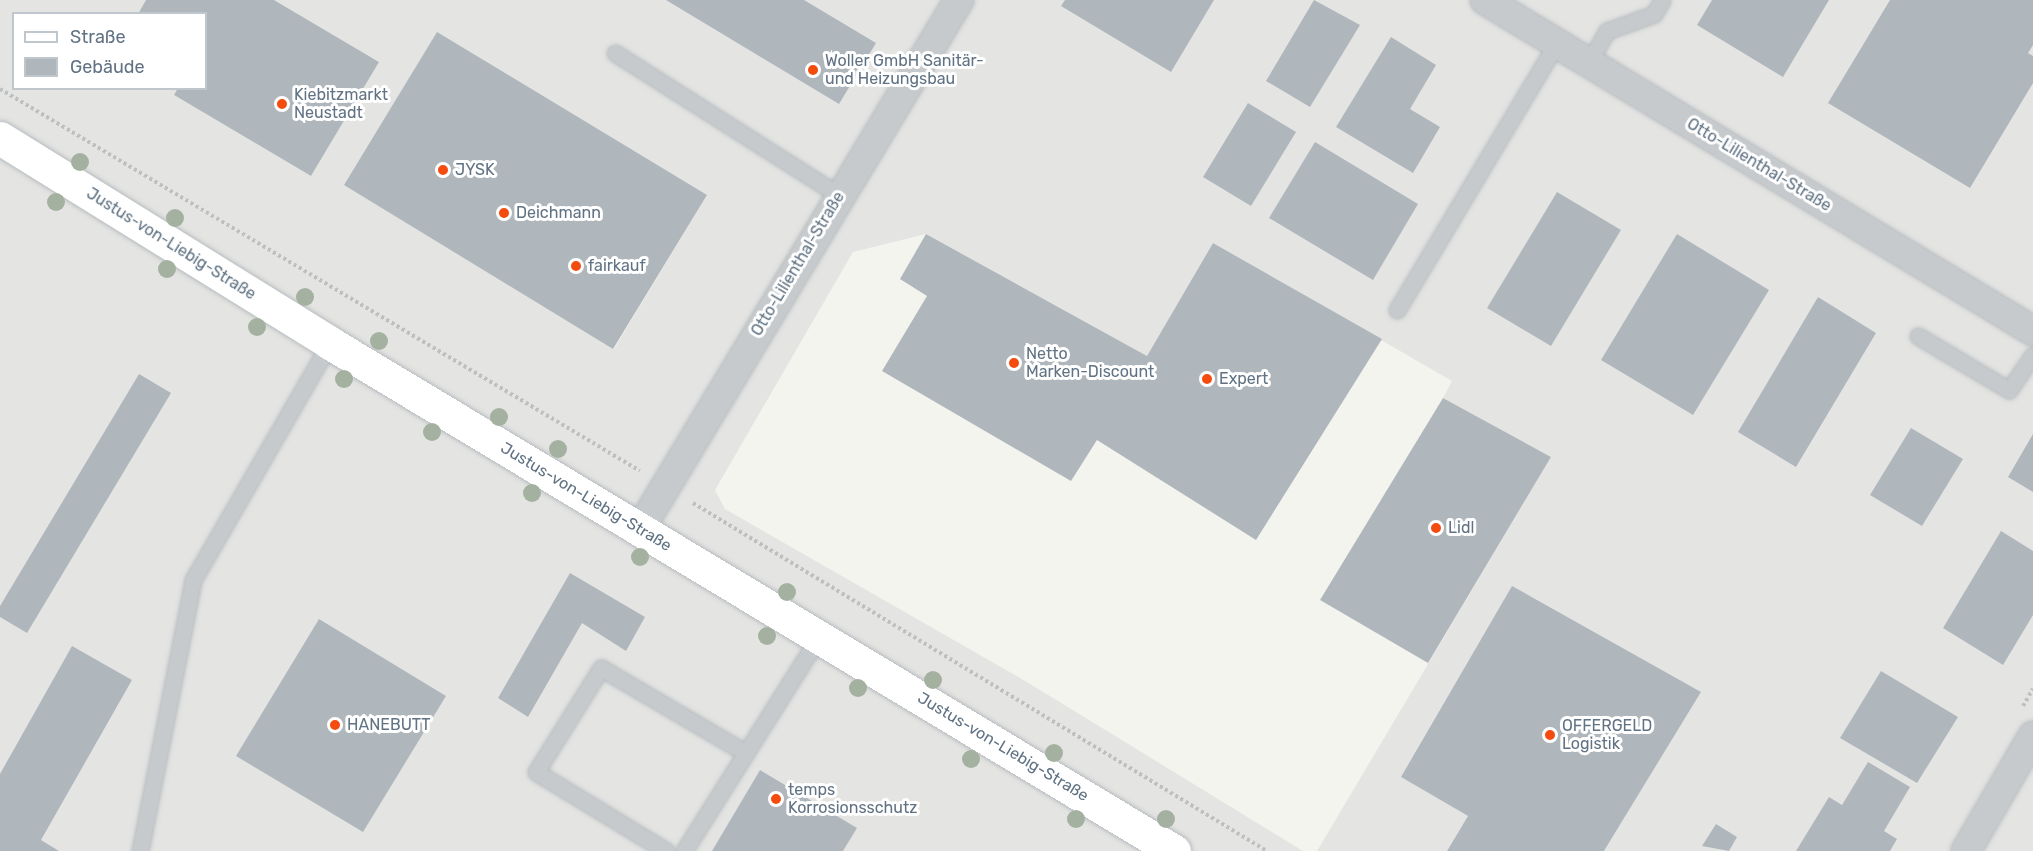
<!DOCTYPE html>
<html>
<head>
<meta charset="utf-8">
<style>
  body { margin:0 }
  #map { position:relative; width:2033px; height:851px; overflow:hidden; background:#f4f4ef; font-family:Rubik,sans-serif }
  div>[style] { position:absolute }
  [style*='--x'] { left:calc(var(--x)*1px); top:calc(var(--y)*1px); width:calc(var(--w)*1px); rotate:calc(var(--a)*1deg) }
  .built>* { inset:0; background:#e4e5e2 }
  .building>* { inset:0; background:#b0b7bc }
  .path>* { height:4px; margin-top:-2px; transform-origin:0; background:repeating-linear-gradient(90deg,#bebfc1 0 3px,transparent 0 6px) }
  .roads { filter:drop-shadow(0 0 2px #b7bbc0) drop-shadow(0 0 2px #b7bbc0) }
  .service>* { height:15px; margin:-7.5px; padding:0 7.5px; transform-origin:7.5px; border-radius:7.5px; background:#c7cacd }
  .minor>* { height:28px; margin:-14px; padding:0 14px; transform-origin:14px; border-radius:14px; background:#c7cacd }
  .secondary>* { height:33px; margin:-16.5px; padding:0 16.5px; transform-origin:16.5px; border-radius:16.5px; background:#fff }
  .trees>* { width:18px; height:18px; margin:-9px; border-radius:50%; background:#a5b1a0 }
  .dots>* { width:16px; height:16px; translate:-50% -50%; box-sizing:border-box; border:3px solid #fff; border-radius:50% }
  span { translate:-50% -50%; white-space:nowrap; text-align:center; line-height:1.15; -webkit-text-stroke:6px #fff; paint-order:stroke }
  .poi-label { font-size:16px; color:#607283 }
  .left { translate:0 -50%; text-align:left }
  .street-label { font-size:16px; color:#607283 }
  .legend { position:absolute; left:12px; top:12px; width:195px; height:78px; box-sizing:border-box; background:#fff; border:2px solid #bfc7cd; margin:0; padding:8px 10px; list-style:none; font-size:18px; color:#607283 }
  .legend li { display:flex; align-items:center; gap:12px; height:30px }
  .legend b { width:30px; border:2px solid #bfc7cd }
</style>
</head>
<body>
<div id="map">
  <div class="built">
    <div style="clip-path:polygon(evenodd,0 0,230px 0,206px 42px,206px 14px,14px 14px,14px 88px,178px 89px,174px 95px,311px 176px,379px 62px,274px 0,2033px 0,2033px 851px,1604px 851px,1701px 692px,1401px 777px,1468px 816px,1447px 851px,1317px 851px,1551px 457px,1443px 398px,1452px 381px,1213px 243px,1147px 356px,926px 234px,853px 252px,715px 490px,725px 509px,1027px 682px,1303px 851px,0 851px,0 0,707px 195px,614px 349px,505px 283px,707px 195px)"></div>
  </div>
  <div class="building">
    <div style="clip-path:polygon(146px 0,274px 0,379px 62px,311px 176px,174px 95px,178px 88px,206px 88px,206px 14px,138px 14px)"></div>
    <div style="clip-path:polygon(666px 0,804px 0,876px 43px,839px 104px)"></div>
    <div style="clip-path:polygon(1065px 0,1214px 0,1171px 72px,1061px 6px)"></div>
    <div style="clip-path:polygon(1314px 0,1360px 25px,1310px 107px,1266px 81px)"></div>
    <div style="clip-path:polygon(1712px 0,1829px 0,1783px 77px,1697px 25px)"></div>
    <div style="clip-path:polygon(1890px 0,2033px 0,2033px 45px,2028px 53px,2033px 56px,2033px 83px,1970px 188px,1828px 103px)"></div>
    <div style="clip-path:polygon(437px 32px,707px 195px,613px 349px,344px 185px)"></div>
    <div style="clip-path:polygon(1391px 37px,1436px 65px,1410px 109px,1440px 127px,1413px 173px,1336px 127px)"></div>
    <div style="clip-path:polygon(1248px 103px,1296px 132px,1251px 206px,1203px 177px)"></div>
    <div style="clip-path:polygon(1315px 142px,1418px 204px,1373px 280px,1269px 218px)"></div>
    <div style="clip-path:polygon(1557px 192px,1621px 230px,1551px 346px,1487px 308px)"></div>
    <div style="clip-path:polygon(926px 234px,1147px 356px,1213px 243px,1382px 339px,1256px 540px,1097px 440px,1071px 481px,882px 371px,927px 296px,900px 279px)"></div>
    <div style="clip-path:polygon(1677px 234px,1769px 290px,1693px 415px,1601px 360px)"></div>
    <div style="clip-path:polygon(1818px 297px,1876px 333px,1796px 467px,1738px 432px)"></div>
    <div style="clip-path:polygon(139px 374px,171px 393px,27px 633px,0 617px,0 606px)"></div>
    <div style="clip-path:polygon(1443px 398px,1551px 457px,1428px 663px,1320px 600px)"></div>
    <div style="clip-path:polygon(1911px 428px,1963px 459px,1922px 526px,1870px 495px)"></div>
    <div style="clip-path:polygon(2033px 434px,2033px 492px,2008px 477px)"></div>
    <div style="clip-path:polygon(2001px 531px,2033px 551px,2033px 615px,2003px 665px,1943px 628px)"></div>
    <div style="clip-path:polygon(570px 573px,645px 617px,626px 651px,582px 623px,528px 717px,498px 698px)"></div>
    <div style="clip-path:polygon(1512px 586px,1701px 692px,1604px 851px,1447px 851px,1468px 816px,1401px 777px)"></div>
    <div style="clip-path:polygon(319px 619px,446px 696px,363px 832px,236px 756px)"></div>
    <div style="clip-path:polygon(72px 646px,132px 680px,41px 840px,59px 851px,0 851px,0 774px)"></div>
    <div style="clip-path:polygon(1881px 671px,1958px 717px,1917px 783px,1840px 738px)"></div>
    <div style="clip-path:polygon(1868px 762px,1910px 787px,1884px 831px,1897px 839px,1890px 851px,1796px 851px,1829px 797px,1842px 805px)"></div>
    <div style="clip-path:polygon(760px 770px,857px 828px,843px 851px,712px 851px)"></div>
    <div style="clip-path:polygon(1716px 824px,1737px 837px,1729px 851px,1702px 846px)"></div>
  </div>
  <div class="path">
    <div style="--x:0;--y:89;--w:745;--a:30.83"></div>
    <div style="--x:693;--y:503;--w:671;--a:31.23"></div>
    <div style="--x:2023;--y:706;--w:20;--a:-60"></div>
  </div>
  <div class="roads">
    <div class="service">
      <div style="--x:615;--y:53;--w:265;--a:32.4"></div>
      <div style="--x:1589;--y:62;--w:36;--a:-60"></div>
      <div style="--x:1607;--y:31;--w:50;--a:-19.9"></div>
      <div style="--x:1654;--y:14;--w:16;--a:-60"></div>
      <div style="--x:1397;--y:310;--w:311;--a:-59.1"></div>
      <div style="--x:1918;--y:336;--w:106;--a:30.7"></div>
      <div style="--x:2009;--y:390;--w:42;--a:-55.6"></div>
      <div style="--x:140;--y:851;--w:276;--a:-78.9"></div>
      <div style="--x:193;--y:580;--w:274;--a:-60"></div>
      <div style="--x:666;--y:851;--w:152;--a:-148.7"></div>
      <div style="--x:536;--y:772;--w:123;--a:-58"></div>
      <div style="--x:601;--y:668;--w:166;--a:30.4"></div>
      <div style="--x:684;--y:851;--w:253;--a:-57.8"></div>
    </div>
    <div class="minor">
      <div style="--x:1485;--y:0;--w:640;--a:31.13"></div>
      <div style="--x:640;--y:529;--w:618;--a:-58.91"></div>
      <div style="--x:1966;--y:851;--w:133;--a:-59.8"></div>
    </div>
    <div class="secondary">
      <div style="--x:0;--y:138;--w:388;--a:31.8"></div>
      <div style="--x:330;--y:343;--w:985;--a:31.04"></div>
    </div>
  </div>
  <div class="trees">
    <div style="left:80px;top:162px"></div>
    <div style="left:56px;top:202px"></div>
    <div style="left:175px;top:218px"></div>
    <div style="left:167px;top:269px"></div>
    <div style="left:305px;top:297px"></div>
    <div style="left:257px;top:327px"></div>
    <div style="left:379px;top:341px"></div>
    <div style="left:344px;top:379px"></div>
    <div style="left:499px;top:417px"></div>
    <div style="left:432px;top:432px"></div>
    <div style="left:558px;top:449px"></div>
    <div style="left:532px;top:493px"></div>
    <div style="left:640px;top:557px"></div>
    <div style="left:787px;top:592px"></div>
    <div style="left:767px;top:636px"></div>
    <div style="left:933px;top:680px"></div>
    <div style="left:858px;top:688px"></div>
    <div style="left:1054px;top:753px"></div>
    <div style="left:971px;top:759px"></div>
    <div style="left:1076px;top:819px"></div>
    <div style="left:1166px;top:819px"></div>
  </div>
  <div class="dots">
    <div style="left:813px;top:70px;background:#f44b0e"></div>
    <div style="left:282px;top:104px;background:#f44b0e"></div>
    <div style="left:443px;top:170px;background:#f44b0e"></div>
    <div style="left:504px;top:213px;background:#f44b0e"></div>
    <div style="left:576px;top:266px;background:#f44b0e"></div>
    <div style="left:1014px;top:363px;background:#f44b0e"></div>
    <div style="left:1207px;top:379px;background:#f44b0e"></div>
    <div style="left:1436px;top:528px;background:#f44b0e"></div>
    <div style="left:335px;top:725px;background:#f44b0e"></div>
    <div style="left:1550px;top:735px;background:#f44b0e"></div>
    <div style="left:776px;top:799px;background:#f44b0e"></div>
  </div>
  <div class="poi-label">
    <span class="left" style="left:825px;top:70px">Woller GmbH Sanitär-<br>und Heizungsbau</span>
    <span class="left" style="left:294px;top:104px">Kiebitzmarkt<br>Neustadt</span>
    <span class="left" style="left:455px;top:170px">JYSK</span>
    <span class="left" style="left:516px;top:213px">Deichmann</span>
    <span class="left" style="left:588px;top:266px">fairkauf</span>
    <span class="left" style="left:1026px;top:363px">Netto<br>Marken-Discount</span>
    <span class="left" style="left:1219px;top:379px">Expert</span>
    <span class="left" style="left:1448px;top:528px">Lidl</span>
    <span class="left" style="left:347px;top:725px">HANEBUTT</span>
    <span class="left" style="left:1562px;top:735px">OFFERGELD<br>Logistik</span>
    <span class="left" style="left:788px;top:799px">temps<br>Korrosionsschutz</span>
  </div>
  <div class="street-label">
    <span style="left:1759px;top:165px;rotate:31deg">Otto-Lilienthal-Straße</span>
    <span style="left:171px;top:244px;rotate:32deg">Justus-von-Liebig-Straße</span>
    <span style="left:798px;top:264px;rotate:-59deg">Otto-Lilienthal-Straße</span>
    <span style="left:586px;top:497px;rotate:31deg">Justus-von-Liebig-Straße</span>
    <span style="left:1003px;top:747px;rotate:31deg">Justus-von-Liebig-Straße</span>
  </div>
  <ul class="legend">
  <li><b style="height:8px;background:#fff"></b>Straße</li>
  <li><b style="height:16px;background:#b0b7bc"></b>Gebäude</li>
  </ul>
</div>
</body>
</html>
